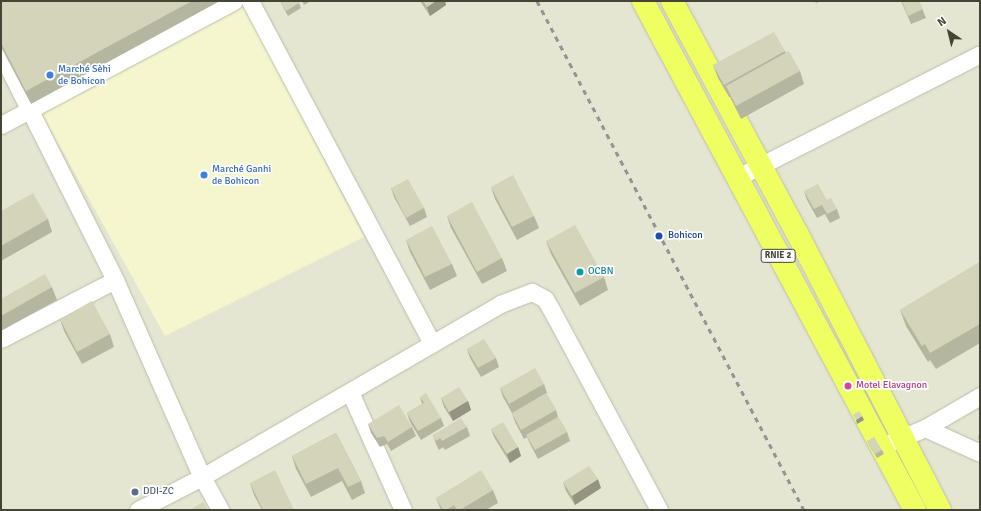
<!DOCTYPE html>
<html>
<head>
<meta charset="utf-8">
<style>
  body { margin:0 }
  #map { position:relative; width:981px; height:511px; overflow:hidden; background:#f0f2e4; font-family:Signika,sans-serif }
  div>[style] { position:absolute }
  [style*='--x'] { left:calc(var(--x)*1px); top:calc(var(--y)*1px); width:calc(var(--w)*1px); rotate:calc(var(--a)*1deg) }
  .residential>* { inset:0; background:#e4e6d2 }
  .commercial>* { inset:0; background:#f5f5ce }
  .roads { filter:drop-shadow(0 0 1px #bbbea7) drop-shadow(0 0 1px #bbbea7) }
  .minor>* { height:17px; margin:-8.5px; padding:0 8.5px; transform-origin:8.5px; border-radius:8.5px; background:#fff }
  .highway>* { height:22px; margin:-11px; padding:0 11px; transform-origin:11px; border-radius:11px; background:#efff62 }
  .rail>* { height:3px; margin-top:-1.5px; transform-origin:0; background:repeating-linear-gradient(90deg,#949494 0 5px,transparent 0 10px) }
  .wall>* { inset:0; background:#b5b69f }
  .shaded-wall>* { inset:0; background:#949482 }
  .building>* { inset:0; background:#d3d4b9 }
  .dots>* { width:11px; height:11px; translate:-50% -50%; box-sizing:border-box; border:2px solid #fff; border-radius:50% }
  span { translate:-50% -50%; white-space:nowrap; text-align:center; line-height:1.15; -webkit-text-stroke:3.5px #fff; paint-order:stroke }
  .shield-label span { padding:1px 3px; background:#fff; border:1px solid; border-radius:3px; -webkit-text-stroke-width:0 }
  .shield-label { font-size:9px; color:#444534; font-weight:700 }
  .shop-label { font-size:10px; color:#366cbe }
  .left { translate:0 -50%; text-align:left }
  .transit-label { font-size:10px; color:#164399 }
  .culture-label { font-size:10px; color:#0d838f }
  .hotel-label { font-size:10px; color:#b23c85 }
  .service-label { font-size:10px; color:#4e5e75 }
  .frame { position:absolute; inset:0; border:2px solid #444534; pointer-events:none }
  .north { position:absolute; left:929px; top:12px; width:40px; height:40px; -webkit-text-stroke:3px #fff; paint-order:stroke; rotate:325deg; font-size:11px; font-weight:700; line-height:16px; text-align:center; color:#444534 }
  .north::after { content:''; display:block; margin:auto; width:14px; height:18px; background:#444534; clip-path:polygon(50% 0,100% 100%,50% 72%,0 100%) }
</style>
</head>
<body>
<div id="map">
  <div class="residential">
    <div style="clip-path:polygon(1px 1px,980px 1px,980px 510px,1px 510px)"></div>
  </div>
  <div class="commercial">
    <div style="clip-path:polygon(244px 6px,364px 237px,165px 336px,42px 114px)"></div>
  </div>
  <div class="roads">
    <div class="minor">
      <div style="--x:250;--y:1;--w:388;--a:62"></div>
      <div style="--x:1;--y:53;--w:254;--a:63.3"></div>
      <div style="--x:115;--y:280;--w:215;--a:66.2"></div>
      <div style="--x:202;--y:477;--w:38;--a:61"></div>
      <div style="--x:1;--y:125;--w:264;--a:-28"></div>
      <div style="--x:738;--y:177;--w:271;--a:-26.9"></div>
      <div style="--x:1;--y:339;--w:128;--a:-27.4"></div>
      <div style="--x:350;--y:392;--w:129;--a:65.8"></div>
      <div style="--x:925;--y:428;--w:60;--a:24.4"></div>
      <div style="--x:882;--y:446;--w:47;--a:-22.7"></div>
      <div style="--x:925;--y:428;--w:64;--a:-30.2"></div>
      <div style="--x:138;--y:510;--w:72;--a:-27.3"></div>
      <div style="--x:202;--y:477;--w:345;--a:-30.1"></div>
      <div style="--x:500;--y:304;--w:34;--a:-21"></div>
      <div style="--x:532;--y:292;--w:15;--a:28"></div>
      <div style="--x:545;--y:299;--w:14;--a:60"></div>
      <div style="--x:552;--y:311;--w:226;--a:61.7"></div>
    </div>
    <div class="highway">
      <div style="--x:643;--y:1;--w:577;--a:61.88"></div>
      <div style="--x:672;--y:1;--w:264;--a:61.7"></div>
      <div style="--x:797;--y:233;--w:312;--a:62.7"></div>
    </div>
  </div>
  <div class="rail">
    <div style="--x:537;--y:1;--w:575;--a:62.32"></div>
  </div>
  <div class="wall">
    <div style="clip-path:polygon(1px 1px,220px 1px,31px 104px,1px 47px)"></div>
    <div style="clip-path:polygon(280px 1px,299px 3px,301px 8px,288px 16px,282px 5px)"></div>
    <div style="clip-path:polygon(302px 1px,311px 1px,304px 5px)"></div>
    <div style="clip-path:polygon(420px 1px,445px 1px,446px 5px,430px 16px)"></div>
    <div style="clip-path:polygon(814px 1px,821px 1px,816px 3px)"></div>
    <div style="clip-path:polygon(901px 1px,919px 1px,926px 18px,911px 24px)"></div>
    <div style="clip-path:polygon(785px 51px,786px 53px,800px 71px,804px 84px,741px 119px,730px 97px,729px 97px,718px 78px,713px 65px)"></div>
    <div style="clip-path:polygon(491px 187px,534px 216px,539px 228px,517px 240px,495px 199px)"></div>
    <div style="clip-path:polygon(391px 188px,424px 208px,427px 217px,410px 226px,394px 197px)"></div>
    <div style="clip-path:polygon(804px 191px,827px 200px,837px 209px,840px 218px,830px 223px,825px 214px,817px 218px,807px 200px)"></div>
    <div style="clip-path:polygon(1px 211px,48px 219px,52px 232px,1px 261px)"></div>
    <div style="clip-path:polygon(447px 216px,502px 258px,507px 271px,482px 284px,451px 228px)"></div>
    <div style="clip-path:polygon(406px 240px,452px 264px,457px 276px,430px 290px,410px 252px)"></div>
    <div style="clip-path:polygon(546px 241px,604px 277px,608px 290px,580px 306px,551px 254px)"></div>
    <div style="clip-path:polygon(980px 262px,980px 343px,936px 369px,930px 360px,928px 362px,906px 326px,900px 310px)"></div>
    <div style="clip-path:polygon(52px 287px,57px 300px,1px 331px,1px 299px)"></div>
    <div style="clip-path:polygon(60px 319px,110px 334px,114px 347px,82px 364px,64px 331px)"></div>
    <div style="clip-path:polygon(467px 349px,496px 358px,499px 367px,481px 377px,470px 358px)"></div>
    <div style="clip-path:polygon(544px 384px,547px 393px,546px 393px,556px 410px,558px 417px,567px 432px,570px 441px,538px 459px,530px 444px,527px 437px,524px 439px,515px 422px,512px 413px,503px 397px,500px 388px)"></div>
    <div style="clip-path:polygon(420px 397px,441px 418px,444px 426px,421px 440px,410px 422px,407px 413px,422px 404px)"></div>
    <div style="clip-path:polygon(441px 398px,468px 401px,471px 410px,453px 421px,444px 407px)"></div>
    <div style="clip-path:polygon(368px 424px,412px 427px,416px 436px,391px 451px,387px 444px,380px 447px,371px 433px)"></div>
    <div style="clip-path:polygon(467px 427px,470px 436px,445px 450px,443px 447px,439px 450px,436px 444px,433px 435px)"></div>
    <div style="clip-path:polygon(491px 429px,518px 447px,521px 456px,510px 463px,494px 437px)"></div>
    <div style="clip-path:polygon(980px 432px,980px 444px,978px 437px)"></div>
    <div style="clip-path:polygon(336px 433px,361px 481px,365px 493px,352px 500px,342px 481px,311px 497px,296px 469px,292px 456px)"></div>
    <div style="clip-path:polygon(867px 441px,882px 450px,884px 454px,877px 458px,869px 445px)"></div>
    <div style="clip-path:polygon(563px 482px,601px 488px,575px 505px,566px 491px)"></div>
    <div style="clip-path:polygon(250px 483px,294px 510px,262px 510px,254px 495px)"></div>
    <div style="clip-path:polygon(493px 490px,498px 503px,486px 510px,441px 510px,436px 498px)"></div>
  </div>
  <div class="shaded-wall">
    <div style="clip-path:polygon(436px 1px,445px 1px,446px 5px,430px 16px,427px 7px)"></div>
    <div style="clip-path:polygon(468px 401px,471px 410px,453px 421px,449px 412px)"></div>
    <div style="clip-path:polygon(862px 416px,864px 420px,857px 424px,856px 420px)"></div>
    <div style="clip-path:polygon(518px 447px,521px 456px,510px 463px,507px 454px)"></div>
    <div style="clip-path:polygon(598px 479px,601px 488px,575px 505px,572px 496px)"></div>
  </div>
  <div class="building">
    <div style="clip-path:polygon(1px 1px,192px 1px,26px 91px,1px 43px)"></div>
    <div style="clip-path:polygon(280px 1px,298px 1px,299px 3px,286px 11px)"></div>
    <div style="clip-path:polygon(423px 1px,436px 1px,427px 7px)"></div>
    <div style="clip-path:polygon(902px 1px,919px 1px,923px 9px,908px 16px)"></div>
    <div style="clip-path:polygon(774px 32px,785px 51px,724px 85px,713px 65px)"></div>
    <div style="clip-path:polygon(789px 51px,800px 71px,736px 106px,726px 86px)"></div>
    <div style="clip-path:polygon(513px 175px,534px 216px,512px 227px,491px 187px)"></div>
    <div style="clip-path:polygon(408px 179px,424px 208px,406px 218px,391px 188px)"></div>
    <div style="clip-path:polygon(818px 184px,827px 200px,831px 198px,837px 209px,827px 214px,822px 205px,814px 209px,804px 191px)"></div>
    <div style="clip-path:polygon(33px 193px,48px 219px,1px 246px,1px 211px)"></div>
    <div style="clip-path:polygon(472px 202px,502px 258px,477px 272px,447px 216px)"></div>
    <div style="clip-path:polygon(575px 225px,604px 277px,575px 293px,546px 241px)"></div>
    <div style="clip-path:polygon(432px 226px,452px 264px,425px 277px,406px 240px)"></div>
    <div style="clip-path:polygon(980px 262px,980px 324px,930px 353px,925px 344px,922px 346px,900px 310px)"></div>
    <div style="clip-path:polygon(45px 274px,52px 287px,1px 316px,1px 299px)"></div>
    <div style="clip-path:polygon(92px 301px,110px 334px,77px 352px,60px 319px)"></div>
    <div style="clip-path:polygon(484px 339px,496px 358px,478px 368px,467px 349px)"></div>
    <div style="clip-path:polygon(535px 368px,544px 384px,509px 404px,500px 388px)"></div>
    <div style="clip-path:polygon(459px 387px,468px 401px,449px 412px,441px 398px)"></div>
    <div style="clip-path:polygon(426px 393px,441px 418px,418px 431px,407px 413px,424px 403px,420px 397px)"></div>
    <div style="clip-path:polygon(546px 393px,556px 410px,521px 430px,512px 413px)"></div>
    <div style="clip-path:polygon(399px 405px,412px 427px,388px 442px,384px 436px,377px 438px,368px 424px)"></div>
    <div style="clip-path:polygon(859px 411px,862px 416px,856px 420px,853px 415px)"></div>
    <div style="clip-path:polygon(558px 417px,567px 432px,535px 450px,526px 435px)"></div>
    <div style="clip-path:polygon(461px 418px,467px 427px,442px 441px,440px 438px,436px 441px,433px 435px)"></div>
    <div style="clip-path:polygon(503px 422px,518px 447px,507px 454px,491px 429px)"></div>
    <div style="clip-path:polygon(980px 432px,980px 438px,978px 437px)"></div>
    <div style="clip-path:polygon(336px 433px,361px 481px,348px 487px,338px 468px,306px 484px,292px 456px)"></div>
    <div style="clip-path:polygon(874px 437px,882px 450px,875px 454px,867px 441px)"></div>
    <div style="clip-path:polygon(589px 466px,598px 479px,572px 496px,563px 482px)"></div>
    <div style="clip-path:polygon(275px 470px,294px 510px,263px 510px,250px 483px)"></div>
    <div style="clip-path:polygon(481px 470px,493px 490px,460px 510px,457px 510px,454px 505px,446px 510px,443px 510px,436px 498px)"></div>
    <div style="clip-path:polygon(203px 502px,208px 510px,190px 510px)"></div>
  </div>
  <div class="dots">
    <div style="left:50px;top:75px;background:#3f7fe0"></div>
    <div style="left:204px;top:175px;background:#3f7fe0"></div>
    <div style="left:659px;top:236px;background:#1a4fb4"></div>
    <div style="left:580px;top:272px;background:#0f9aa8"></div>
    <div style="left:848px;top:386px;background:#d1479c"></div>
    <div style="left:135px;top:492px;background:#5c6f8a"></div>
  </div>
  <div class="shield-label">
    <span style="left:778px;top:256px">RNIE 2</span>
  </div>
  <div class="shop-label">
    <span class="left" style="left:58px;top:75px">Marché Sèhi<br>de Bohicon</span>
    <span class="left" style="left:212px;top:175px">Marché Ganhi<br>de Bohicon</span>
  </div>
  <div class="transit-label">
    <span class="left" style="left:668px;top:236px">Bohicon</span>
  </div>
  <div class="culture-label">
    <span class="left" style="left:588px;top:272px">OCBN</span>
  </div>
  <div class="hotel-label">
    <span class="left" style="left:856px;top:386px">Motel Elavagnon</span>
  </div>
  <div class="service-label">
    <span class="left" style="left:143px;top:492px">DDI-ZC</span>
  </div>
  <div class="frame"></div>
  <div class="north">N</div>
</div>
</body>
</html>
